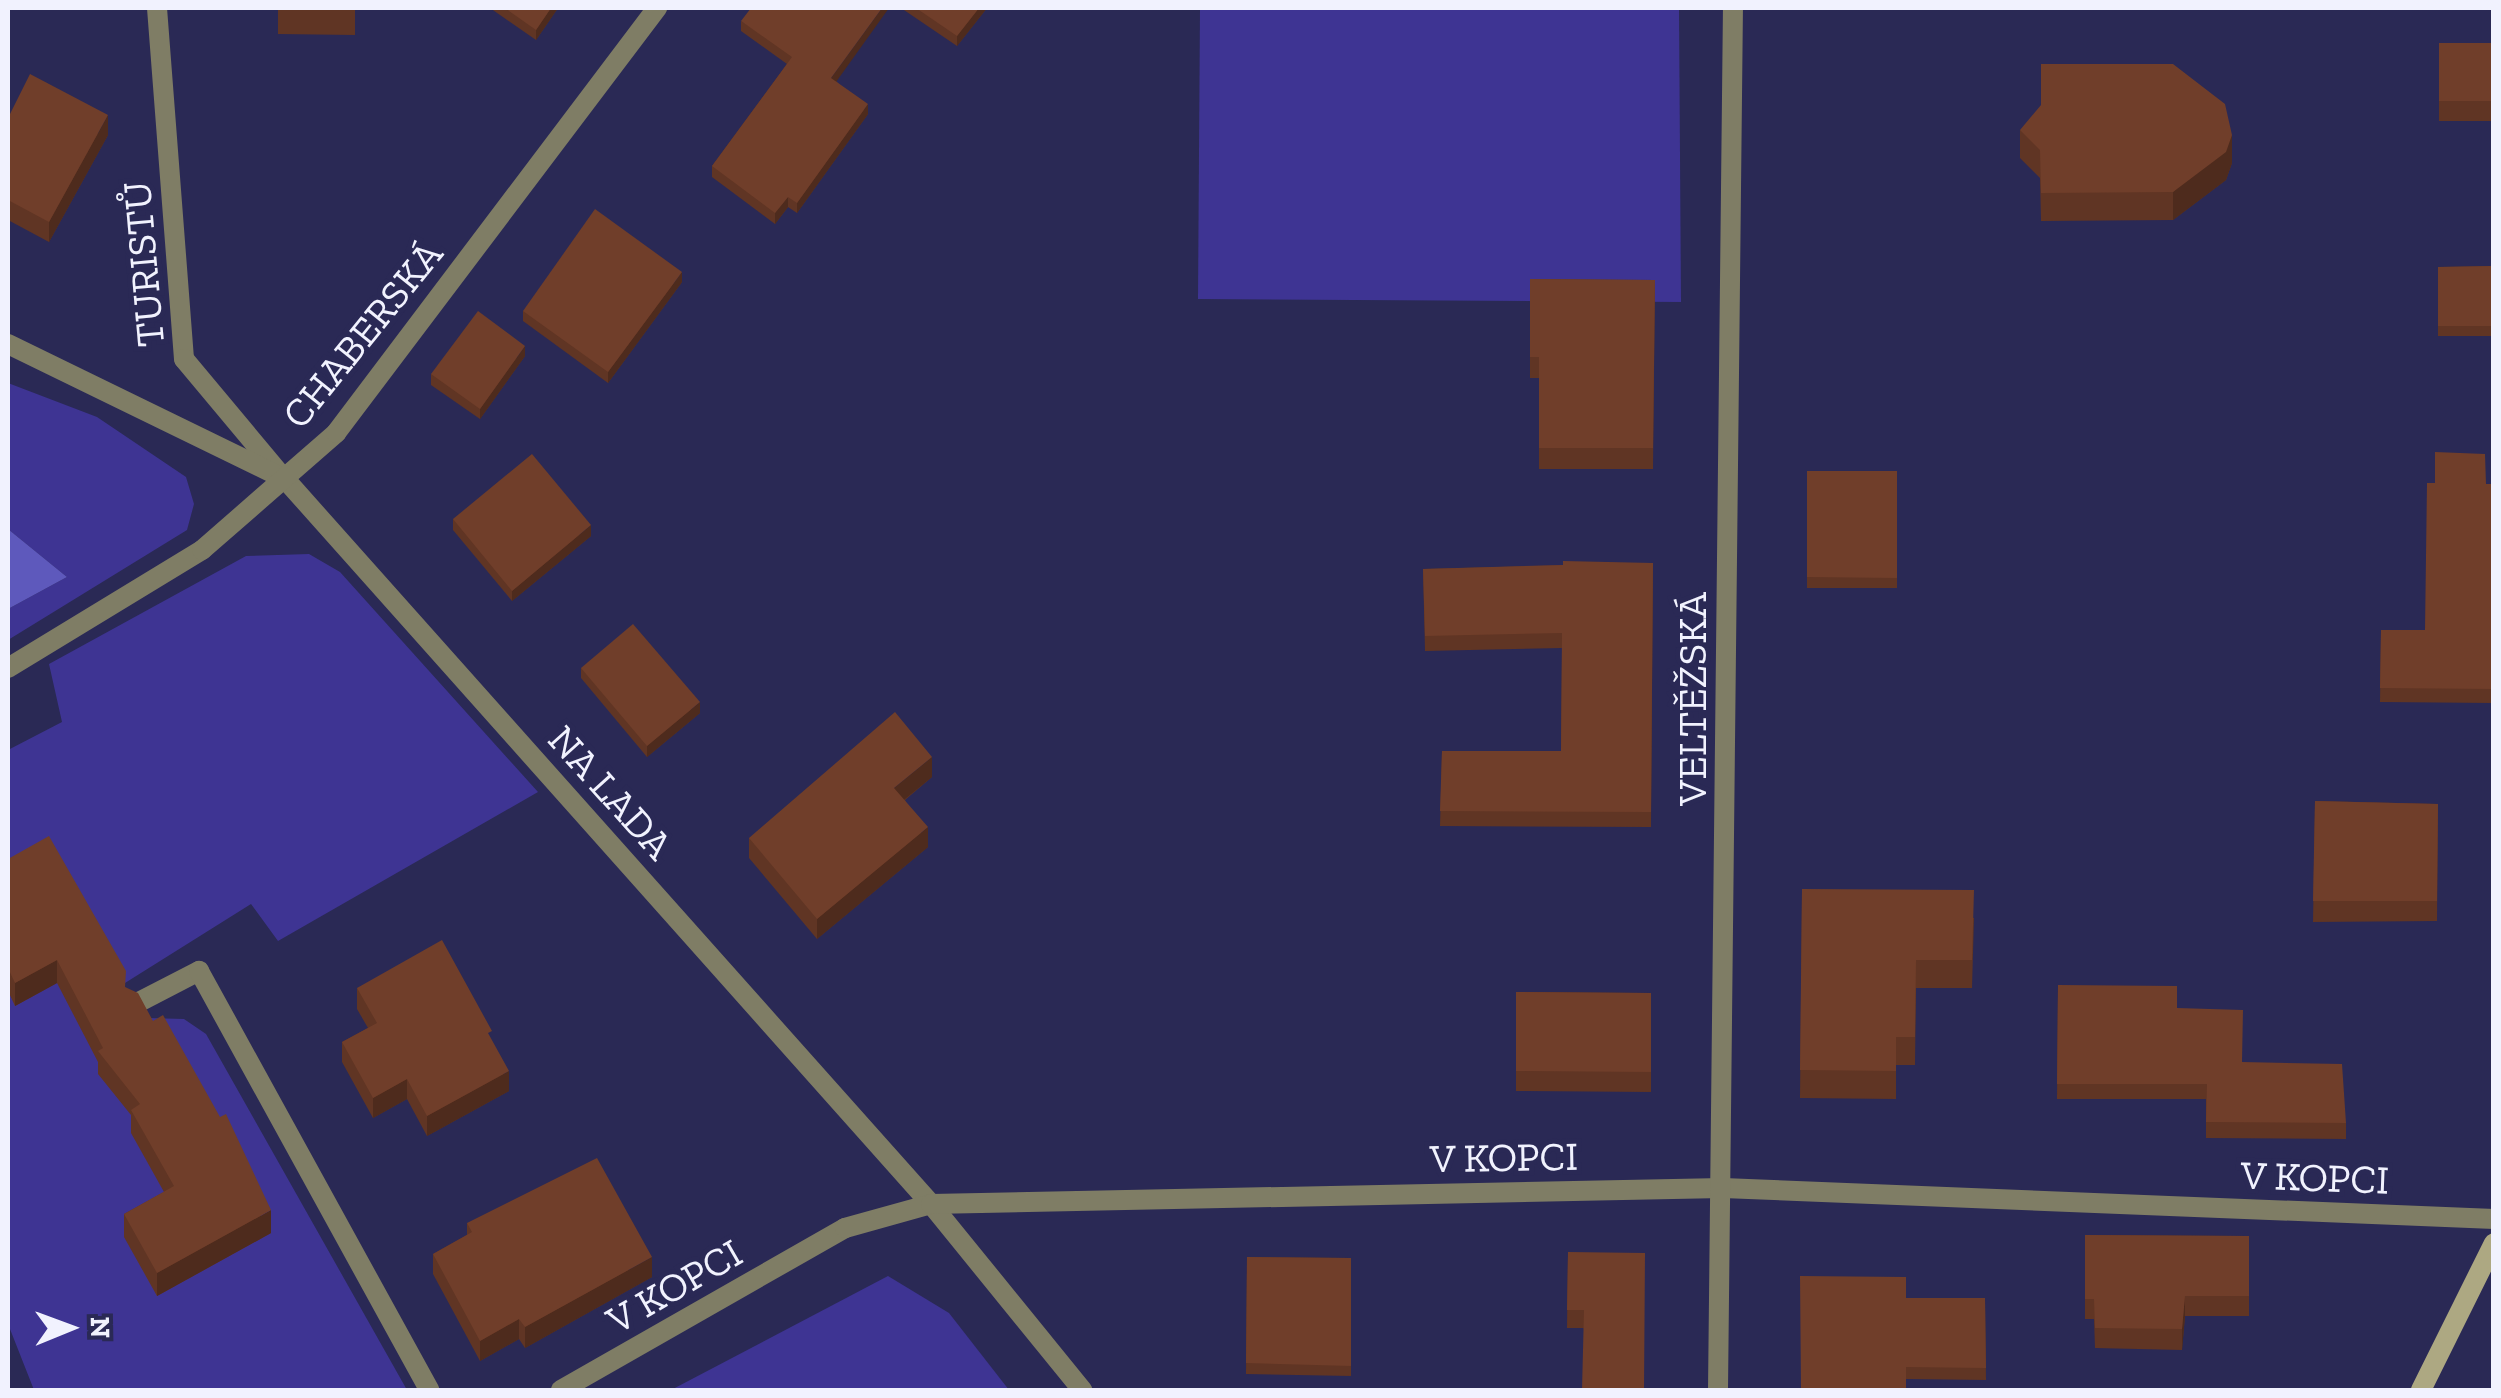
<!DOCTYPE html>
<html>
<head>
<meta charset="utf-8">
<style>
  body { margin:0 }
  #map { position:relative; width:2501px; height:1398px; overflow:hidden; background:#2a2955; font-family:"Zilla Slab",serif }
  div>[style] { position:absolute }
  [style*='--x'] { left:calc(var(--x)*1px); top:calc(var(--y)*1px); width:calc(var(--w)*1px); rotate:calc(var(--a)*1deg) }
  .green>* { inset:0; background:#3e3493 }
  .forest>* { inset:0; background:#5e59bc }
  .street>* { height:20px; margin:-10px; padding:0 10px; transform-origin:10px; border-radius:10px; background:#7f7d65 }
  .secondary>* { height:20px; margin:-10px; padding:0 10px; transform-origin:10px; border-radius:10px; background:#ada882 }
  .wall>* { inset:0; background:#603524 }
  .shaded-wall>* { inset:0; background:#4e2b1d }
  .building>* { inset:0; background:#703e2a }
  span { translate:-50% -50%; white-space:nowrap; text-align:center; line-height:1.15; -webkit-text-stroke:10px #2a2955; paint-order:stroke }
  .street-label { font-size:40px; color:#f1f2fe }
  .frame { position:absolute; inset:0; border:10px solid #f1f2fe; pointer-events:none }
  .north { position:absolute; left:20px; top:1278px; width:100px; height:100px; -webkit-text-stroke:8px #2a2955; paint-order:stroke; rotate:89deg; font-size:28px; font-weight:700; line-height:40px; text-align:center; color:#f1f2fe }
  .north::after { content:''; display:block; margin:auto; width:35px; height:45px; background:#f1f2fe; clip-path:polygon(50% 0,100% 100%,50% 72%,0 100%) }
</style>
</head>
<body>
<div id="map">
  <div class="green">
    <div style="clip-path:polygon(1200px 8px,1679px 8px,1681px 302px,1198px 299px)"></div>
    <div style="clip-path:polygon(8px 383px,97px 417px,186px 477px,194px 504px,187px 530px,8px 640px,8px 609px,67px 577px,8px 529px)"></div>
    <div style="clip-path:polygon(309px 554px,340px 572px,538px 792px,278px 941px,251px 904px,117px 988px,148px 1018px,184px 1019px,206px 1034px,407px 1390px,34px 1390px,8px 1324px,8px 750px,62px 722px,49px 664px,246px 556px)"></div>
    <div style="clip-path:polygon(888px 1276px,949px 1313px,1009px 1390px,671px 1390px)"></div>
  </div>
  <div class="forest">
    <div style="clip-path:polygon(8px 529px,67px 577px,8px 609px)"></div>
  </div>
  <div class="street">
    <div style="--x:157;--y:8;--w:352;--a:85.6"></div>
    <div style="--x:184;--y:359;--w:150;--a:50.1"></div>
    <div style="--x:8;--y:344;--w:308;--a:26"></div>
    <div style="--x:285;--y:479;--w:971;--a:48.3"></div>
    <div style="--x:931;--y:1204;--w:240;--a:50.9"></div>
    <div style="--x:8;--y:668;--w:227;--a:-31.3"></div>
    <div style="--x:202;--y:550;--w:178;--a:-41.1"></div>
    <div style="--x:336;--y:433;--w:533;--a:-52.94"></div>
    <div style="--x:137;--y:1003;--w:70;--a:-27.3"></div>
    <div style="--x:199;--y:971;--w:478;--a:61.2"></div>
    <div style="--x:561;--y:1390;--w:327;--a:-29.7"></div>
    <div style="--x:845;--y:1228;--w:89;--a:-15.6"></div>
    <div style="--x:931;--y:1204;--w:792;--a:-1.16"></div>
    <div style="--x:1723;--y:1188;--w:772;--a:2.3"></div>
    <div style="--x:1718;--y:1390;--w:1382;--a:-89.38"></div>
  </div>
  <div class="secondary">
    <div style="--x:2421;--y:1390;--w:164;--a:-63.6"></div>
  </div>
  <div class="wall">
    <div style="clip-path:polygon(278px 8px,355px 8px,355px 35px,278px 34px)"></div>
    <div style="clip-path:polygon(490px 8px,558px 8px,536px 40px)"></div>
    <div style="clip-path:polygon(901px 8px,987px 8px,957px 46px)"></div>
    <div style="clip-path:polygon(741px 21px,836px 81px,868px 114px,797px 213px,788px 207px,775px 224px,712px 177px,712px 166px,787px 64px,741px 31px)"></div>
    <div style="clip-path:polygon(2439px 43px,2494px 43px,2494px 121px,2439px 121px)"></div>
    <div style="clip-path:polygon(8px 118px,108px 135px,49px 242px,8px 220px)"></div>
    <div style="clip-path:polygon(2020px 130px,2232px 163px,2226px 180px,2173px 220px,2041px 221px,2040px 178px,2020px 158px)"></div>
    <div style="clip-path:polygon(2494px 266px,2494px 336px,2438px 336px,2438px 267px)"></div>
    <div style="clip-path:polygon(1530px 279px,1655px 280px,1653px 469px,1539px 469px,1539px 378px,1530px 378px)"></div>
    <div style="clip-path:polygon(682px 282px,608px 383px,523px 321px,523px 311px)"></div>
    <div style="clip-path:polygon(525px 356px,480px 419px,431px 385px,431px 374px)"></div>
    <div style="clip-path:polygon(1807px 471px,1897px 471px,1897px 588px,1807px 588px)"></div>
    <div style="clip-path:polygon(2486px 484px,2494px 484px,2494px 703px,2380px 702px,2381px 630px,2425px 630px)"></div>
    <div style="clip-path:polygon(453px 519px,591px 536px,512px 601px,453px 530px)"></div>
    <div style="clip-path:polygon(1653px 563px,1651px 827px,1440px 826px,1442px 751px,1561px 751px,1562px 648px,1425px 651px,1423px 569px)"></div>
    <div style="clip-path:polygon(581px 668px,700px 713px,647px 757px,581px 678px)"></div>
    <div style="clip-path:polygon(932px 777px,905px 800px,928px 847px,817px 939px,749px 858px,749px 838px)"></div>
    <div style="clip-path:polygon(2315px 801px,2438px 804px,2437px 921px,2313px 922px)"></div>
    <div style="clip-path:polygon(8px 859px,126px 988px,271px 1233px,157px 1296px,124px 1237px,124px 1214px,164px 1192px,131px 1133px,131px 1115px,98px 1074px,98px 1062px,57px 983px,15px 1006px,8px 991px)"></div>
    <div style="clip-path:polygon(1802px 889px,1974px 918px,1972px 988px,1916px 988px,1915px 1065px,1896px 1065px,1896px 1099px,1800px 1098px)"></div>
    <div style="clip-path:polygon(2058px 985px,2177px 1008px,2242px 1062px,2346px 1123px,2346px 1139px,2206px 1138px,2206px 1099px,2057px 1099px)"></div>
    <div style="clip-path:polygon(357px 988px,492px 1041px,509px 1091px,427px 1136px,407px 1099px,373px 1118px,342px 1062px,342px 1042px,368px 1028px,357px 1009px)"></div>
    <div style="clip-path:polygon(1516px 992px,1651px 993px,1651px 1092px,1516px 1091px)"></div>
    <div style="clip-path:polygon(467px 1223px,652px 1277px,525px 1348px,519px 1339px,480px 1361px,433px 1274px,433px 1254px,467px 1235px)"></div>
    <div style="clip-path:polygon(2085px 1235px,2249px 1236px,2249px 1316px,2185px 1316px,2182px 1350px,2095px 1348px,2094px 1319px,2085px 1319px)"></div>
    <div style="clip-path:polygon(1568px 1252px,1644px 1390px,1583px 1328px,1567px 1328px)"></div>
    <div style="clip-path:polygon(1247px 1257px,1351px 1258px,1351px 1376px,1246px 1374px)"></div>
    <div style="clip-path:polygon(1906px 1298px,1985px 1298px,1986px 1380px,1906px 1379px)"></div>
  </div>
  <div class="shaded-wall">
    <div style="clip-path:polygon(551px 8px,558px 8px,536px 40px,536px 30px)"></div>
    <div style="clip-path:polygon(882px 8px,889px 8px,831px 89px,831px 78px)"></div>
    <div style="clip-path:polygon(979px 8px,987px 8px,957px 46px,957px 36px)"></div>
    <div style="clip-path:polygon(868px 104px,868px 114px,797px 213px,797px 203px)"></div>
    <div style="clip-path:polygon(108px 115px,108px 135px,49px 242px,49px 222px)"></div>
    <div style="clip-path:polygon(2232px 135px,2232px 163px,2226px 180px,2173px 220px,2173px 192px)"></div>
    <div style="clip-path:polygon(788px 197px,788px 207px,775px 224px,775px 213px)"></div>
    <div style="clip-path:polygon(682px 272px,682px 282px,608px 383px,608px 372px)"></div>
    <div style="clip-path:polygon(525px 346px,525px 356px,480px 419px,480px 409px)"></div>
    <div style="clip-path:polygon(591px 525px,591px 536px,512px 601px,512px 591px)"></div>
    <div style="clip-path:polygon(700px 702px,700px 713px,647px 757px,647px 746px)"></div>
    <div style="clip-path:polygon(932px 757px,932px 777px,894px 808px,894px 788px)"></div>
    <div style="clip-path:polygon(928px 827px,928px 847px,817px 939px,817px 919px)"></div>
    <div style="clip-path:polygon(57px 960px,57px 983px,15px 1006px,15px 983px)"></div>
    <div style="clip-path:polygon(509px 1071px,509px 1091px,427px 1136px,427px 1116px)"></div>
    <div style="clip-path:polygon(407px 1079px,407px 1099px,373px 1118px,373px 1098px)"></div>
    <div style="clip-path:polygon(271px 1210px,271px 1233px,157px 1296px,157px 1273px)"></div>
    <div style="clip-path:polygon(652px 1257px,652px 1277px,525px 1348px,525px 1327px)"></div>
    <div style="clip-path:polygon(2185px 1296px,2185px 1316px,2182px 1350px,2182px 1329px)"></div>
    <div style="clip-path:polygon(519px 1319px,519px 1339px,480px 1361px,480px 1341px)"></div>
  </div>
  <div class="building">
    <div style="clip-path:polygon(505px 8px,551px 8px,536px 30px)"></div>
    <div style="clip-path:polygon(751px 8px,882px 8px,831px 78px,868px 104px,797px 203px,788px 197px,775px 213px,712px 166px,792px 57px,741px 21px)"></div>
    <div style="clip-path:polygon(916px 8px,979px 8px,957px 36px)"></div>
    <div style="clip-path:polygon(2439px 43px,2494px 43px,2494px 101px,2439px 101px)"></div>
    <div style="clip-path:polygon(2041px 64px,2173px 64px,2225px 104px,2232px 135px,2226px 152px,2173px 192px,2041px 193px,2040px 150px,2020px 130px,2041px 105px)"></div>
    <div style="clip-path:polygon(30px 74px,108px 115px,49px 222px,8px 200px,8px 118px)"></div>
    <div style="clip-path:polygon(595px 209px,682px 272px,608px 372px,523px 311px)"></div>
    <div style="clip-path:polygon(2494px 266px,2494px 326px,2438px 326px,2438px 267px)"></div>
    <div style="clip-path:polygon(1530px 279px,1655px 280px,1653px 448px,1539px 448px,1539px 357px,1530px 357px)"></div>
    <div style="clip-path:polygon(478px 311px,525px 346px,480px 409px,431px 374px)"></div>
    <div style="clip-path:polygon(2435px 452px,2485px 454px,2486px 484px,2494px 484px,2494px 689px,2380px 688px,2381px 630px,2425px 630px,2427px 483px,2435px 483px)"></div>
    <div style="clip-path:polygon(532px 454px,591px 525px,512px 591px,453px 519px)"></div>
    <div style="clip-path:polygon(1807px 471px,1897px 471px,1897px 578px,1807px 577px)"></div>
    <div style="clip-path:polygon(1563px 561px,1653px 563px,1651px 812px,1440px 811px,1442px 751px,1561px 751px,1562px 633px,1425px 636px,1423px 569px,1563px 565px)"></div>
    <div style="clip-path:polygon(633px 624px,700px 702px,647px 746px,581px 668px)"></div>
    <div style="clip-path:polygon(895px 712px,932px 757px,894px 788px,928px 827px,817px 919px,749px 838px)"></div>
    <div style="clip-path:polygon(2315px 801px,2438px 804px,2437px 901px,2313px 901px)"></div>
    <div style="clip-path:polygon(49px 836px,126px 971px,125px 987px,138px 993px,153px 1021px,163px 1015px,220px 1117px,226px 1114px,271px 1210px,157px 1273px,124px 1214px,174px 1186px,131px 1110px,140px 1104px,98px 1051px,103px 1048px,57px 960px,15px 983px,8px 968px,8px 859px)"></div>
    <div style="clip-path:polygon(1802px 889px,1974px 890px,1972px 960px,1916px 960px,1915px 1037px,1896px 1037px,1896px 1071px,1800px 1070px)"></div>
    <div style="clip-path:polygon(442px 940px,492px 1031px,488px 1033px,509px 1071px,427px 1116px,407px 1079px,373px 1098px,342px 1042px,377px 1023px,357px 988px)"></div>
    <div style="clip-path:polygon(2058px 985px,2177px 986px,2177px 1008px,2243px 1010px,2242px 1062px,2342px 1064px,2346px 1123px,2206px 1122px,2207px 1084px,2057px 1084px)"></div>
    <div style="clip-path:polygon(1516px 992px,1651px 993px,1651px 1072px,1516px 1071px)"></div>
    <div style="clip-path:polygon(597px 1158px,652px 1257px,525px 1327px,519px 1319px,480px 1341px,433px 1254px,472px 1232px,467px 1223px)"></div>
    <div style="clip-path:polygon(2085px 1235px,2249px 1236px,2249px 1296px,2185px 1296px,2182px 1329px,2095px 1328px,2094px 1299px,2085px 1299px)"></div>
    <div style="clip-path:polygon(1568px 1252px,1645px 1253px,1644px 1390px,1582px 1390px,1584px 1310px,1567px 1310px)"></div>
    <div style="clip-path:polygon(1247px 1257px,1351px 1258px,1351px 1366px,1246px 1363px)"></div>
    <div style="clip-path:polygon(1800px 1276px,1906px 1277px,1906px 1298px,1985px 1298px,1986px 1368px,1906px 1367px,1906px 1390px,1801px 1390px)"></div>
  </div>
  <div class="street-label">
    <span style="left:143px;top:264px;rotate:-95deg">TURISTŮ</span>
    <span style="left:362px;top:334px;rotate:-51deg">CHABERSKÁ</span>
    <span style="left:1692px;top:699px;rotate:-90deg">VELTĚŽSKÁ</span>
    <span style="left:611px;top:792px;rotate:48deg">NA LADA</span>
    <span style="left:1504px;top:1157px;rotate:-1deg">V KOPCI</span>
    <span style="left:2315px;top:1177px;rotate:2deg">V KOPCI</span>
    <span style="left:674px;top:1286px;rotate:-30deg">V KOPCI</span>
  </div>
  <div class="frame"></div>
  <div class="north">N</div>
</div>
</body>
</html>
